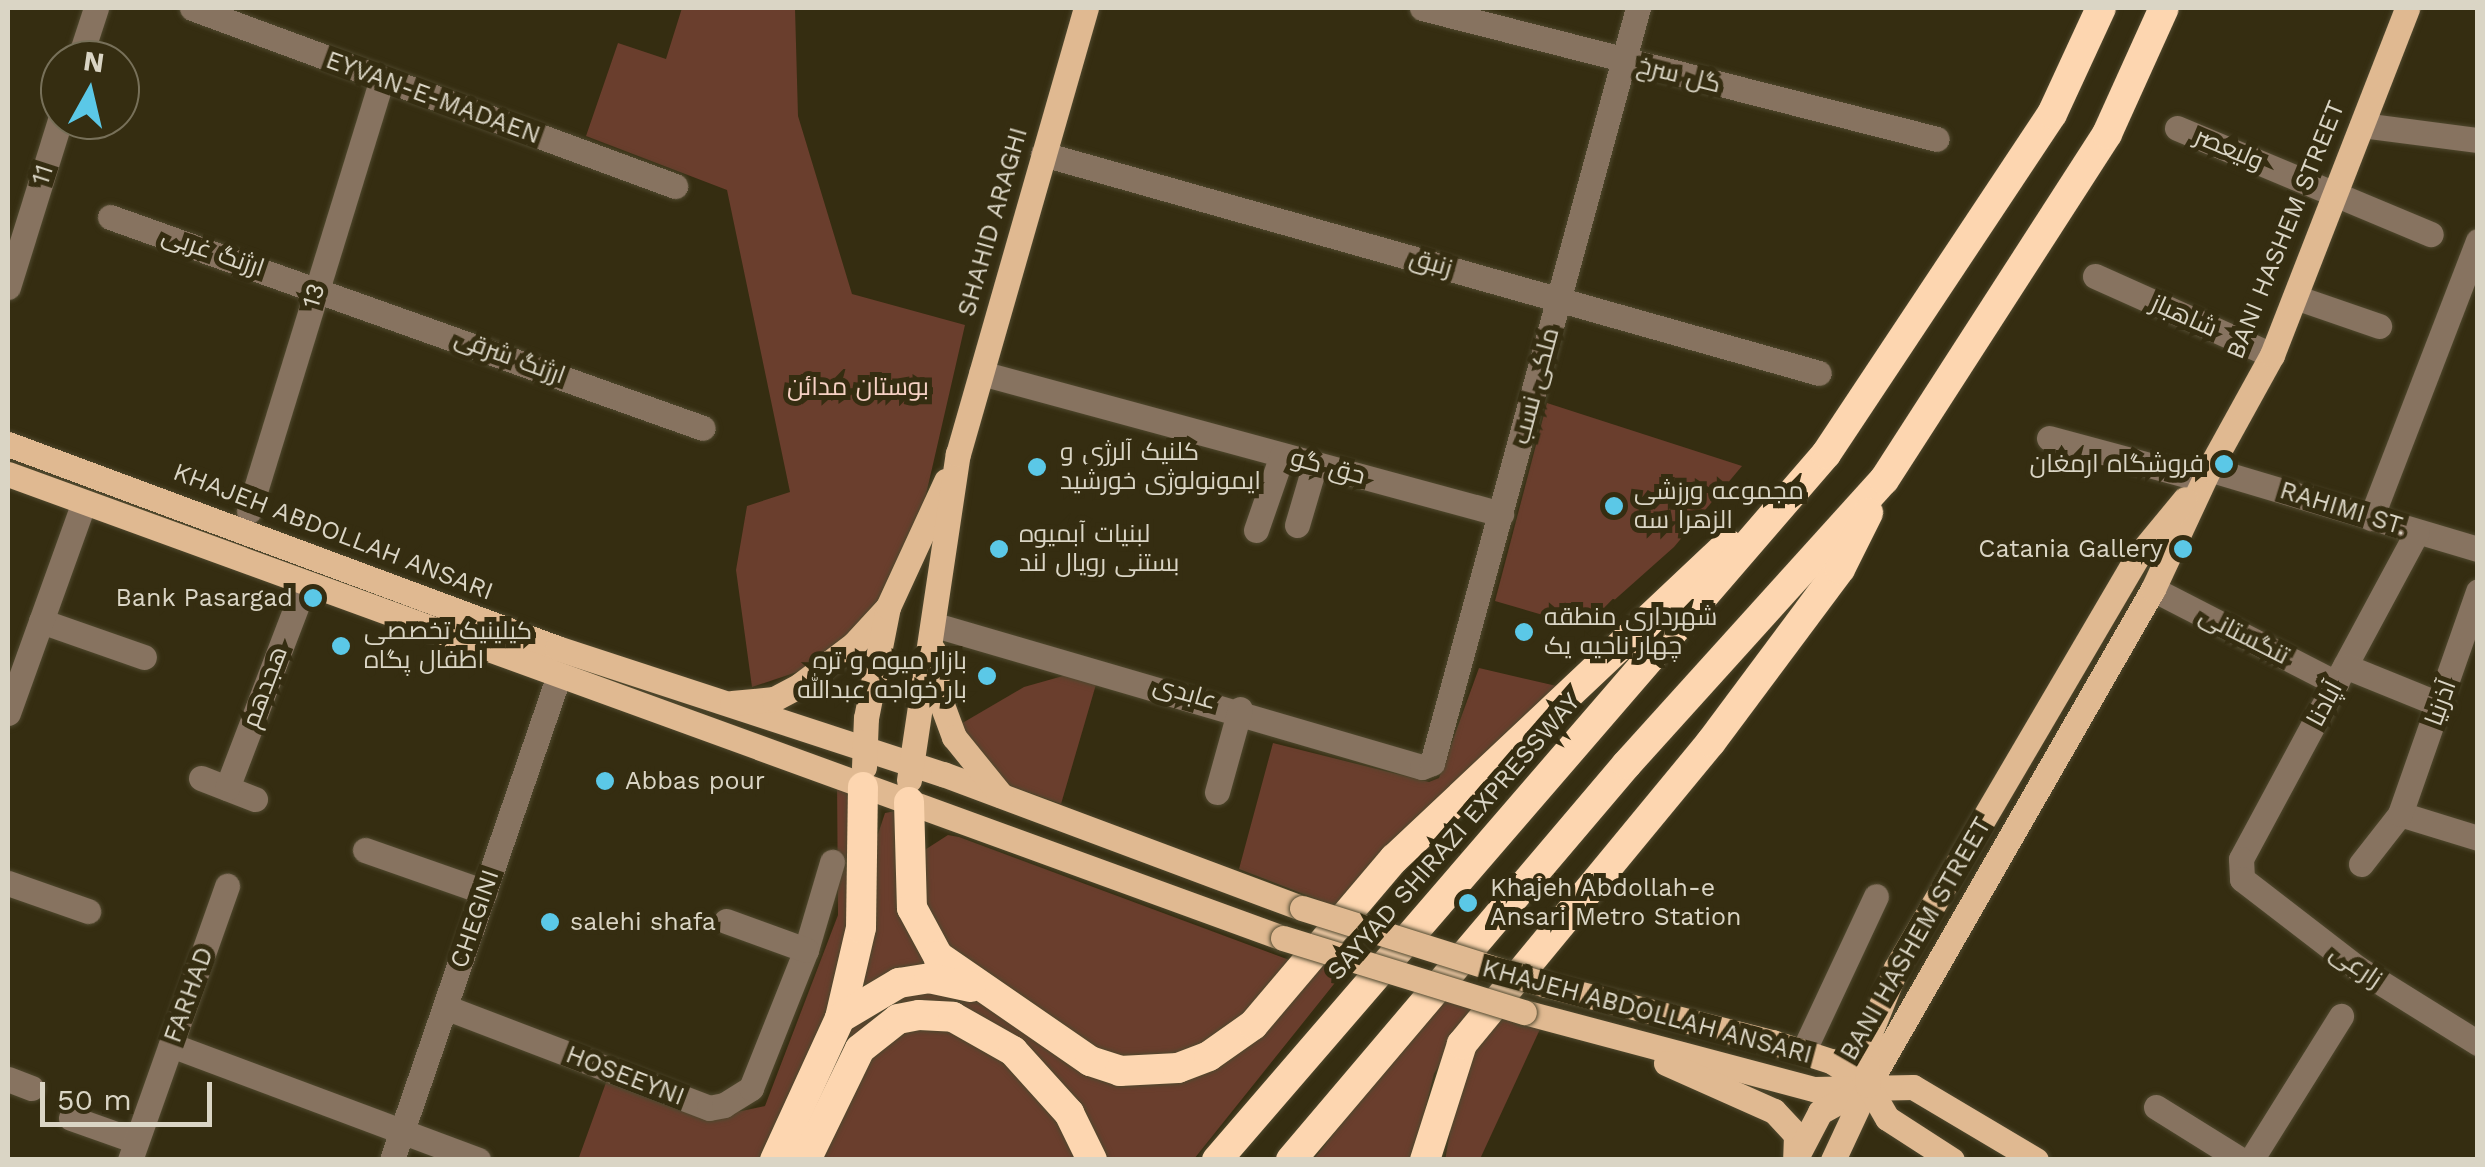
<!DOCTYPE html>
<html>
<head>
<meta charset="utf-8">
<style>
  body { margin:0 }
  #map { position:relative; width:2485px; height:1167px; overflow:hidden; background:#352d11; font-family:"Work Sans",Cairo,sans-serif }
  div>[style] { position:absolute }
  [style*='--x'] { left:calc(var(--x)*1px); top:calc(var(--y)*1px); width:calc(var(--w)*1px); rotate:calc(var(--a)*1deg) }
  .green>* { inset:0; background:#6a3e2d }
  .roads { filter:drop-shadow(0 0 2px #4f482e) drop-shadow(0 0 2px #4f482e) }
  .minor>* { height:25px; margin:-12.5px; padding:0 12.5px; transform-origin:12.5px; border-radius:12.5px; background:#877360 }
  .major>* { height:25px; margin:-12.5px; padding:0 12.5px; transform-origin:12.5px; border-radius:12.5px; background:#e0b991 }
  .highway>* { height:30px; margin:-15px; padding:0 15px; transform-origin:15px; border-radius:15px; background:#fdd6b0 }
  .bridges { filter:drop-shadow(0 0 2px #4f482e) drop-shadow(0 0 2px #4f482e) }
  .major-bridge>* { height:25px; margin:-12.5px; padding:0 12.5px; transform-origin:12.5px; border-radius:12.5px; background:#e0b991 }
  .dots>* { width:28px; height:28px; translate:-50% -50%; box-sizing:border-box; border:5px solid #352d11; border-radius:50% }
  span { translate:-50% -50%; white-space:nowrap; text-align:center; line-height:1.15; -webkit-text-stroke:10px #352d11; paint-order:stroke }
  .street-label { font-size:25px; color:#dad5c5 }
  .park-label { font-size:25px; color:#f6d1c4 }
  .poi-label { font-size:25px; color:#dad5c5 }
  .left { translate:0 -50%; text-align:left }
  .right { translate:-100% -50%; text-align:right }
  .frame { position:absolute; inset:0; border:10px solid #dad5c5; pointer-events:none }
  .north { position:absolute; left:40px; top:40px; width:100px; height:100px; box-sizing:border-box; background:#352d11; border:2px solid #777059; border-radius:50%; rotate:8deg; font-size:28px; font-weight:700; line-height:40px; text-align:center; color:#dad5c5 }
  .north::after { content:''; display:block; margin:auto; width:35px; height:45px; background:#5bc8e7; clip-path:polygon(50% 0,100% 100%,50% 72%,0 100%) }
  .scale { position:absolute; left:40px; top:1082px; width:172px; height:45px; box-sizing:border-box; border:5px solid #dad5c5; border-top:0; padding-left:12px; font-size:30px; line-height:35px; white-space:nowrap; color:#dad5c5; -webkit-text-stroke:8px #352d11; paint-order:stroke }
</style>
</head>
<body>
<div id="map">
  <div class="green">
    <div style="clip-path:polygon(682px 8px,795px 8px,798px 116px,852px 294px,965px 325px,922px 512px,880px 605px,824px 663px,752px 687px,736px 570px,747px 506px,790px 492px,727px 190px,586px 136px,618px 43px,666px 59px)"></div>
    <div style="clip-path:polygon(1547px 403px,1742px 466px,1674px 547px,1584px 627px,1495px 601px)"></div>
    <div style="clip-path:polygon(1479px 668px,1561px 687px,1334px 906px,1239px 869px,1273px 743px,1429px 782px,1439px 778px)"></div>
    <div style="clip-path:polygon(1070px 674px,1097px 681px,1061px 804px,999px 782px,959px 725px,1024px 687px)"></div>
    <div style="clip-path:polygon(837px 778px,845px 778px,849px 809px,850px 923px,837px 988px,764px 1159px,578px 1160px,608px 1077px,732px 1113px,765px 1106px,838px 915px)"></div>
    <div style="clip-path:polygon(895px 811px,906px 926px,920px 953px,952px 973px,860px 989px,874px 846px,885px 813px)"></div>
    <div style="clip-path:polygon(948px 835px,959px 837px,1292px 961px,1242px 1021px,1176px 1058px,1112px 1057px,976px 976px,927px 927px,920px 853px)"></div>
    <div style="clip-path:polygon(1319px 958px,1346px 969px,1194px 1159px,1101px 1159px,1005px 1032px,881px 1014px,862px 1029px,797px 1159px,843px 1035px,908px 991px,960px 992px,1167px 1079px)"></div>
    <div style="clip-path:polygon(1439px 998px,1473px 1008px,1434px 1074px,1413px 1159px,1313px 1160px)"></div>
    <div style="clip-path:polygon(1493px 1013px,1541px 1027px,1480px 1159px,1445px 1160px,1461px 1071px)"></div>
    <div style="clip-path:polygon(935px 1025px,991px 1047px,1043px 1095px,1081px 1160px,818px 1160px,848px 1094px,886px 1037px)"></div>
  </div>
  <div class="roads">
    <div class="minor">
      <div style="--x:192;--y:8;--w:515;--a:20.23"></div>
      <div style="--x:1422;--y:8;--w:531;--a:14.27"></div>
      <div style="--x:79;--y:60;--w:55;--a:-71.9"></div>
      <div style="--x:2362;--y:125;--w:117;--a:7.4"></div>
      <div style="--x:2177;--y:128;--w:275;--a:22.7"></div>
      <div style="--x:1043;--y:154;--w:806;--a:15.76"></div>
      <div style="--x:110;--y:217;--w:629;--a:19.59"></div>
      <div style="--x:2095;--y:276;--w:194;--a:24.1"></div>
      <div style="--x:8;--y:287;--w:175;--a:-72.7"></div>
      <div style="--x:2295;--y:297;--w:89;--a:19"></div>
      <div style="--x:981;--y:373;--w:539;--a:15.17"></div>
      <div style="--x:2049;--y:438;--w:157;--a:15.1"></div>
      <div style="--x:2201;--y:479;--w:13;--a:-51"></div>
      <div style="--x:2209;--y:469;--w:281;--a:16.6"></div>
      <div style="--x:249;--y:511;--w:450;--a:-72.9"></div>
      <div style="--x:2371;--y:518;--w:297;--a:-68.9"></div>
      <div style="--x:1297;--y:525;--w:64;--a:-73.6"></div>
      <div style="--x:1256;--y:530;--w:79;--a:-70.9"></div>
      <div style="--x:2417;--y:532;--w:371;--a:118.3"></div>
      <div style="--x:2241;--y:859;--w:20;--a:87"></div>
      <div style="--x:2242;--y:879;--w:148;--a:37.6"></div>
      <div style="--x:2359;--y:969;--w:140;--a:31.9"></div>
      <div style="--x:2153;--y:589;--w:206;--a:27.2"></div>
      <div style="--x:41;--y:621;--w:109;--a:19.3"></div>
      <div style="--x:935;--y:625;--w:507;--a:16.26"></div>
      <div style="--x:1422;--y:767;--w:11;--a:-22"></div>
      <div style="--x:1432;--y:763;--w:783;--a:-74.74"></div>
      <div style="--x:2345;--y:666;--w:104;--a:22.1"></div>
      <div style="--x:8;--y:713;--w:221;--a:-70.2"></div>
      <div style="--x:201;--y:778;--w:58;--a:21.3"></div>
      <div style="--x:227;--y:788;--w:216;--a:-69.1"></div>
      <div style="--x:1217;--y:792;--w:86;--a:-74.5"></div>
      <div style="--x:2400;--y:814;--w:82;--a:17.1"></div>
      <div style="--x:365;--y:850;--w:127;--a:19.3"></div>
      <div style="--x:2361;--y:864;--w:63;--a:-52"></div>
      <div style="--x:2400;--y:814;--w:236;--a:-70.7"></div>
      <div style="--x:8;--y:883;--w:85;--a:19.3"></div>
      <div style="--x:806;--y:950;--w:92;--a:-73.5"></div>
      <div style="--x:445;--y:1007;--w:283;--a:20.9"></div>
      <div style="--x:709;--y:1108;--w:15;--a:-11"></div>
      <div style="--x:724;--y:1105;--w:32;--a:-32"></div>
      <div style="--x:751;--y:1088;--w:149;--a:-68.3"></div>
      <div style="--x:806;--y:950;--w:85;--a:-160.1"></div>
      <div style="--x:171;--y:1045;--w:328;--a:20.5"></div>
      <div style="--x:1803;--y:1052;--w:172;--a:-64.9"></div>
      <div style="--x:8;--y:1079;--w:25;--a:21"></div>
      <div style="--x:2156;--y:1107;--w:100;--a:31.9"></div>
      <div style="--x:71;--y:1118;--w:69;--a:19.5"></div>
      <div style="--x:130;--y:1160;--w:291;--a:-70.5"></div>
      <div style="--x:392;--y:1160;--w:510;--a:-71"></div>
      <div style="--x:2251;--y:1160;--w:170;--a:-58"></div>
    </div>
    <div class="major">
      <div style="--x:8;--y:444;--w:586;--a:20.38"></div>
      <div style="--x:557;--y:648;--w:406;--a:18.1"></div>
      <div style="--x:943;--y:774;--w:383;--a:20.5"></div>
      <div style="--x:8;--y:474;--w:1357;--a:20"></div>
      <div style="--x:933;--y:650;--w:44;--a:83.5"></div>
      <div style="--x:938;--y:694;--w:46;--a:69.6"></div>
      <div style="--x:954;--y:737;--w:75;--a:51"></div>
      <div style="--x:732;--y:703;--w:42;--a:-5.4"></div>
      <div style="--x:774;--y:699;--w:30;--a:-28"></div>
      <div style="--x:800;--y:685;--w:68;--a:-37.2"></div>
      <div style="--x:854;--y:644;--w:50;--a:-47.4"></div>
      <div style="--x:864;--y:767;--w:49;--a:-87.7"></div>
      <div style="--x:866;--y:718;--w:113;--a:-78.8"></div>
      <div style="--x:888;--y:607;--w:139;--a:-65.3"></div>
      <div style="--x:909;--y:780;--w:330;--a:-81.5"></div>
      <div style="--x:958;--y:454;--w:464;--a:-74"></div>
      <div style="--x:1546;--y:985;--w:233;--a:14.2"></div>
      <div style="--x:1772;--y:1042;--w:62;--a:17.9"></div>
      <div style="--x:1831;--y:1061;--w:44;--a:33"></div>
      <div style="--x:1524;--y:1012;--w:300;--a:14.9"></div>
      <div style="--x:1814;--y:1089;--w:99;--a:-1.2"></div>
      <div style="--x:1913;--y:1087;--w:143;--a:30.7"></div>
      <div style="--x:1666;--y:1063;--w:118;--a:24"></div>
      <div style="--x:1774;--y:1111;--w:33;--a:47"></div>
      <div style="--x:1796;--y:1135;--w:25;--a:92"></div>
      <div style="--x:1797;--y:1156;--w:50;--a:-62.4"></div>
      <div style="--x:1820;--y:1112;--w:46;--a:-28.8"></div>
      <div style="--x:1833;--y:1160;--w:83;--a:-65"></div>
      <div style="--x:1868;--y:1085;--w:572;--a:-60.12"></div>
      <div style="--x:2153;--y:589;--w:132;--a:-65"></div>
      <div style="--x:2209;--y:469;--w:130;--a:-61.1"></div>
      <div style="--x:2272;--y:355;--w:372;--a:-68.7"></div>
      <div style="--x:1952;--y:1160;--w:77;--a:-147.1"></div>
      <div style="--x:1887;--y:1118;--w:38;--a:-120"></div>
      <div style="--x:1868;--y:1085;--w:40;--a:-94.3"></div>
      <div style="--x:1865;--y:1045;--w:83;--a:-68.1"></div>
      <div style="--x:1896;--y:968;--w:476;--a:-59.6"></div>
      <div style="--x:2137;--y:557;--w:75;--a:-50.4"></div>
    </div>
    <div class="highway">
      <div style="--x:909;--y:802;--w:106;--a:88.4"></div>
      <div style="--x:912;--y:908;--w:55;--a:61.6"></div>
      <div style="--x:938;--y:956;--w:185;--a:34.6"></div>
      <div style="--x:1090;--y:1061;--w:32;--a:18"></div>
      <div style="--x:1120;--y:1071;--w:58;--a:-3"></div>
      <div style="--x:1178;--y:1068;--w:33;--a:-21"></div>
      <div style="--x:1209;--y:1056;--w:54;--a:-35.2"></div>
      <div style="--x:1253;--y:1025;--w:218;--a:-49.7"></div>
      <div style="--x:1394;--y:859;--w:459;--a:-43.3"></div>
      <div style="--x:840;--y:1018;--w:92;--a:-76.9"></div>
      <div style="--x:861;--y:928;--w:141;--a:-89.2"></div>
      <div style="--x:775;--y:1160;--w:156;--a:-65.4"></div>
      <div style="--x:840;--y:1018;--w:69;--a:-30.7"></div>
      <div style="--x:899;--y:983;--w:30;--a:-9"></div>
      <div style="--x:929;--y:978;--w:43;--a:12.1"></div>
      <div style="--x:806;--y:1160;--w:123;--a:-64.1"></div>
      <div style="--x:860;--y:1049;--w:48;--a:-38.3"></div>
      <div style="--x:898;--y:1019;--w:21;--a:-11"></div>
      <div style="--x:919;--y:1015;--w:34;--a:3"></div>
      <div style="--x:953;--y:1017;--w:69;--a:29.5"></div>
      <div style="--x:1013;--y:1051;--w:84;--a:47.9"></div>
      <div style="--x:1069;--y:1113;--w:52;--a:63.9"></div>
      <div style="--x:1217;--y:1160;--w:932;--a:-49.22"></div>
      <div style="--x:1826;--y:454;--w:408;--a:-56.4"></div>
      <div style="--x:2052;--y:114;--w:117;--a:-65.2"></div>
      <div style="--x:1291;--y:1160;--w:519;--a:-49.69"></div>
      <div style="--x:1627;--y:764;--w:383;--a:-47.9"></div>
      <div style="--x:1884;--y:480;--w:412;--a:-57.2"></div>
      <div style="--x:2107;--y:134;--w:138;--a:-65.7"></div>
      <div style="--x:1425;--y:1160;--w:122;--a:-72.3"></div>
      <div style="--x:1462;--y:1044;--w:391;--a:-50.5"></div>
      <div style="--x:1711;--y:742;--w:216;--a:-53.3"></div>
      <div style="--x:1840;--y:569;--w:63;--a:-63.4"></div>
    </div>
  </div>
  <div class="bridges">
    <div class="major-bridge">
      <div style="--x:1302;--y:908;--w:256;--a:17.5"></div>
      <div style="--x:1283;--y:938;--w:252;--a:17.1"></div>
    </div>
  </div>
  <div class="dots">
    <div style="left:2224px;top:464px;background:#5bc8e7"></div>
    <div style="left:1037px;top:467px;background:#5bc8e7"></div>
    <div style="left:1614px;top:506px;background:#5bc8e7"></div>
    <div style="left:999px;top:549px;background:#5bc8e7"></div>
    <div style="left:2183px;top:549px;background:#5bc8e7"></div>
    <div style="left:313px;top:598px;background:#5bc8e7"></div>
    <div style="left:1524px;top:632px;background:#5bc8e7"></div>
    <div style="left:341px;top:646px;background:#5bc8e7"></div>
    <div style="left:987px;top:676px;background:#5bc8e7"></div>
    <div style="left:605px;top:781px;background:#5bc8e7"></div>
    <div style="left:1468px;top:903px;background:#5bc8e7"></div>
    <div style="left:550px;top:922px;background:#5bc8e7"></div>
  </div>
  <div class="street-label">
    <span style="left:1679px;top:75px;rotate:14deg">گل سرخ</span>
    <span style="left:433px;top:98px;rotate:20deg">EYVAN-E-MADAEN</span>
    <span style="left:2229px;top:149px;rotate:23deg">ولیعصر</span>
    <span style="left:43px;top:175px;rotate:-72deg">11</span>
    <span style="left:993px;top:222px;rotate:-74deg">SHAHID ARAGHI</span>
    <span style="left:2286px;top:230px;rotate:-68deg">BANI HASHEM STREET</span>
    <span style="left:213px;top:252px;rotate:19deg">ارژنگ غربی</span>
    <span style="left:1431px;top:263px;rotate:16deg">زنبق</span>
    <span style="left:314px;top:296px;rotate:-73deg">13</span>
    <span style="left:2184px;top:316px;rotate:24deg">شاهباز</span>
    <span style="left:510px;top:357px;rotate:20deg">ارژنگ شرقی</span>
    <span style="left:1536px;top:386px;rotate:-75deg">ملکی نسب</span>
    <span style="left:1328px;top:467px;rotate:15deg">حق گو</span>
    <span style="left:2343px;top:509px;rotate:17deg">RAHIMI ST.</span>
    <span style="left:333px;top:532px;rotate:21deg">KHAJEH ABDOLLAH ANSARI</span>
    <span style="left:2244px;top:636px;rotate:27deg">تنگستانی</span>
    <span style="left:265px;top:687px;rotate:-69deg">هجدهم</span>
    <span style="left:1185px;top:693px;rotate:16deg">عابدی</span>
    <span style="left:2441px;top:703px;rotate:-70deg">آذرنیا</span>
    <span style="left:2325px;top:704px;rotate:-62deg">آپادنا</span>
    <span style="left:1454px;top:837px;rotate:-49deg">SAYYAD SHIRAZI EXPRESSWAY</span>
    <span style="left:475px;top:919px;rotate:-71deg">CHEGINI</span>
    <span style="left:1916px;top:939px;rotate:-60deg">BANI HASHEM STREET</span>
    <span style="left:2356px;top:966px;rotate:34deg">زارعی</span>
    <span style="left:189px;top:995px;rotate:-70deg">FARHAD</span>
    <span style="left:1647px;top:1012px;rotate:15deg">KHAJEH ABDOLLAH ANSARI</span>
    <span style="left:625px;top:1076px;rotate:21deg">HOSEEYNI</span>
  </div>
  <div class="park-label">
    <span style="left:858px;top:387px">بوستان مدائن</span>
  </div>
  <div class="poi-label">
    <span class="left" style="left:1060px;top:467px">کلنیک آلرژی و<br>ایمونولوژی خورشید</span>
    <span class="right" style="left:2204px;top:464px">فروشگاه ارمغان</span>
    <span class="left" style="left:1634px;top:506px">مجموعه ورزشی<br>الزهرا سه</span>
    <span class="left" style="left:1019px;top:549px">لبنیات آبمیوه<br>بستنی رویال لند</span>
    <span class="right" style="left:2163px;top:549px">Catania Gallery</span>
    <span class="right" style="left:293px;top:598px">Bank Pasargad</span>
    <span class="left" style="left:1544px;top:632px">شهرداری منطقه<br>چهار ناحیه یک</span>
    <span class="left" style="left:364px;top:646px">کیلینیک تخصصی<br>اطفال پگاه</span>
    <span class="right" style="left:967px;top:676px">بازار میوه و تره<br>بار خواجه عبدالله</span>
    <span class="left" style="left:625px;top:781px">Abbas pour</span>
    <span class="left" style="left:1490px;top:903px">Khajeh Abdollah-e<br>Ansari Metro Station</span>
    <span class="left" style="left:570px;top:922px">salehi shafa</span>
  </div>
  <div class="frame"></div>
  <div class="north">N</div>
  <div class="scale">50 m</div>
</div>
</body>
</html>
